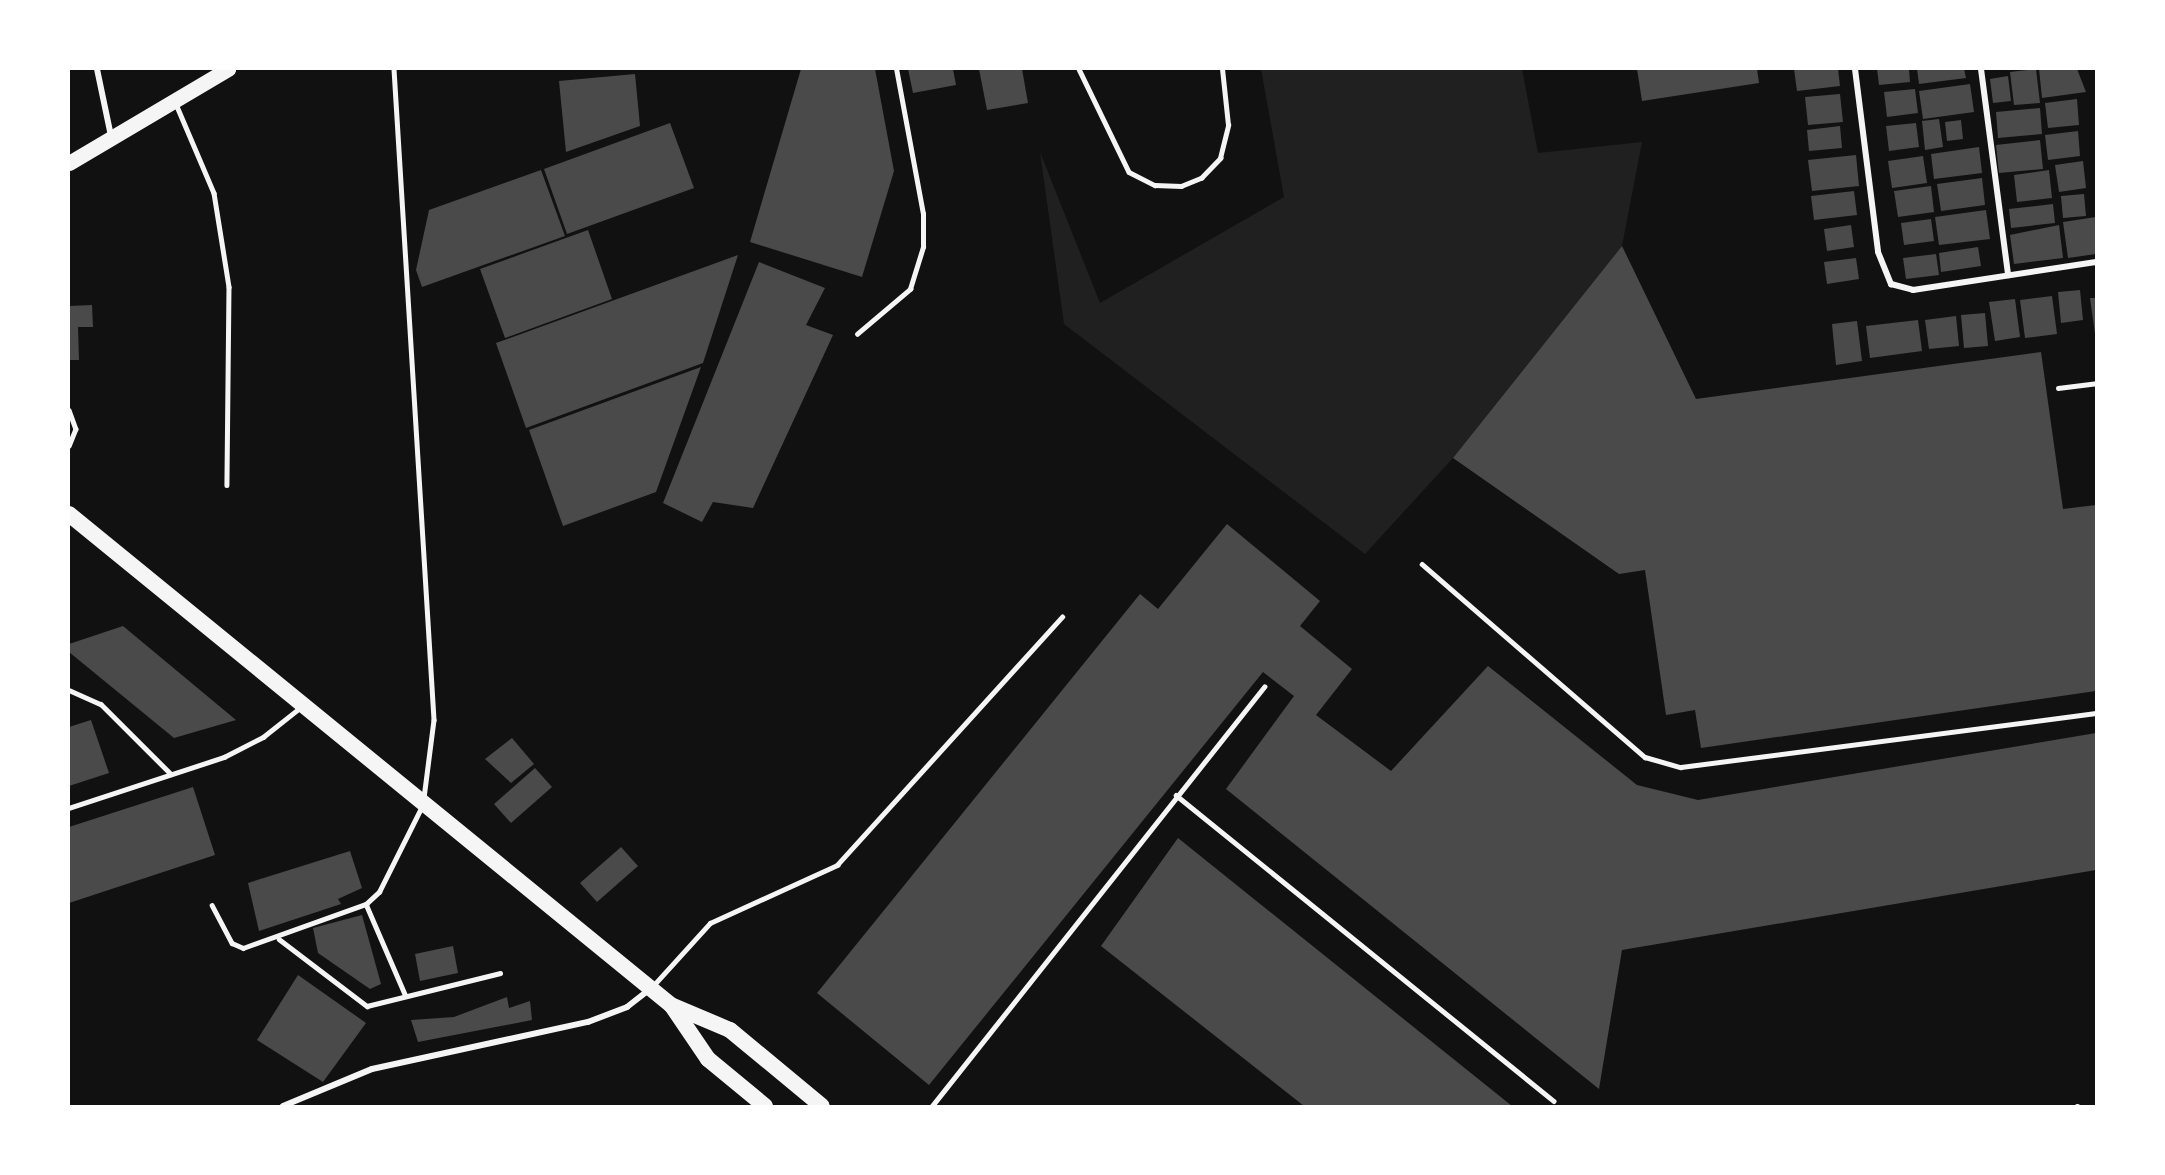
<!DOCTYPE html>
<html>
<head>
<meta charset="utf-8">
<style>
  body { margin:0 }
  #map { position:relative; width:2165px; height:1175px; overflow:hidden; background:#111; font-family:"Noto Sans",sans-serif }
  div>[style] { position:absolute }
  [style*='--x'] { left:calc(var(--x)*1px); top:calc(var(--y)*1px); width:calc(var(--w)*1px); rotate:calc(var(--a)*1deg) }
  .green>* { inset:0; background:#202020 }
  .building>* { inset:0; background:#4a4a4a }
  .service>* { height:4.5px; margin:-2.25px; padding:0 2.25px; transform-origin:2.25px; border-radius:2.25px; background:#f5f5f5 }
  .minor>* { height:6px; margin:-3px; padding:0 3px; transform-origin:3px; border-radius:3px; background:#f5f5f5 }
  .primary>* { height:15px; margin:-7.5px; padding:0 7.5px; transform-origin:7.5px; border-radius:7.5px; background:#f5f5f5 }
  .trunk>* { height:16px; margin:-8px; padding:0 8px; transform-origin:8px; border-radius:8px; background:#f5f5f5 }
  span { translate:-50% -50%; white-space:nowrap; text-align:center; line-height:1.15; -webkit-text-stroke:4.5px #fff; paint-order:stroke }
  .frame { position:absolute; inset:0; border:70px solid #fff; pointer-events:none }
</style>
</head>
<body>
<div id="map">
  <div class="green">
    <div style="clip-path:polygon(1261px 69px,1522px 69px,1538px 153px,1642px 142px,1622px 246px,1453px 458px,1365px 554px,1064px 324px,1040px 152px,1100px 303px,1284px 197px)"></div>
  </div>
  <div class="building">
    <div style="clip-path:polygon(801px 69px,875px 69px,894px 171px,862px 277px,750px 242px)"></div>
    <div style="clip-path:polygon(908px 69px,953px 69px,956px 85px,913px 93px)"></div>
    <div style="clip-path:polygon(979px 69px,1022px 69px,1028px 103px,987px 110px)"></div>
    <div style="clip-path:polygon(1637px 69px,1757px 69px,1759px 83px,1642px 101px)"></div>
    <div style="clip-path:polygon(1794px 69px,1838px 69px,1840px 86px,1797px 91px)"></div>
    <div style="clip-path:polygon(1877px 69px,1909px 69px,1910px 82px,1879px 85px)"></div>
    <div style="clip-path:polygon(1917px 69px,1964px 69px,1966px 78px,1919px 84px)"></div>
    <div style="clip-path:polygon(2036px 69px,2040px 103px,2014px 105px,2010px 72px)"></div>
    <div style="clip-path:polygon(2039px 69px,2077px 69px,2086px 92px,2042px 98px)"></div>
    <div style="clip-path:polygon(635px 74px,640px 126px,566px 152px,559px 81px)"></div>
    <div style="clip-path:polygon(2008px 76px,2011px 101px,1993px 103px,1990px 79px)"></div>
    <div style="clip-path:polygon(1970px 84px,1974px 112px,1923px 119px,1919px 91px)"></div>
    <div style="clip-path:polygon(1915px 89px,1918px 113px,1887px 117px,1884px 92px)"></div>
    <div style="clip-path:polygon(1840px 94px,1843px 122px,1808px 125px,1805px 97px)"></div>
    <div style="clip-path:polygon(2077px 99px,2079px 125px,2048px 128px,2045px 103px)"></div>
    <div style="clip-path:polygon(2040px 108px,2042px 134px,1998px 138px,1996px 112px)"></div>
    <div style="clip-path:polygon(1939px 119px,1943px 147px,1925px 150px,1922px 121px)"></div>
    <div style="clip-path:polygon(1961px 120px,1963px 139px,1947px 141px,1945px 122px)"></div>
    <div style="clip-path:polygon(670px 123px,694px 188px,567px 234px,544px 169px)"></div>
    <div style="clip-path:polygon(1916px 123px,1919px 147px,1889px 151px,1886px 126px)"></div>
    <div style="clip-path:polygon(1840px 126px,1842px 148px,1809px 151px,1807px 130px)"></div>
    <div style="clip-path:polygon(2078px 131px,2080px 156px,2048px 160px,2045px 135px)"></div>
    <div style="clip-path:polygon(2040px 140px,2043px 169px,1999px 173px,1996px 145px)"></div>
    <div style="clip-path:polygon(1979px 147px,1982px 173px,1934px 179px,1931px 154px)"></div>
    <div style="clip-path:polygon(1856px 155px,1859px 186px,1812px 191px,1808px 160px)"></div>
    <div style="clip-path:polygon(1923px 156px,1927px 183px,1892px 188px,1888px 161px)"></div>
    <div style="clip-path:polygon(2083px 161px,2086px 188px,2059px 192px,2055px 165px)"></div>
    <div style="clip-path:polygon(541px 170px,565px 236px,422px 287px,416px 270px,429px 210px)"></div>
    <div style="clip-path:polygon(2049px 170px,2052px 198px,2017px 202px,2014px 175px)"></div>
    <div style="clip-path:polygon(1982px 178px,1985px 205px,1941px 211px,1937px 184px)"></div>
    <div style="clip-path:polygon(1931px 186px,1934px 212px,1898px 217px,1894px 191px)"></div>
    <div style="clip-path:polygon(1854px 191px,1857px 215px,1814px 220px,1811px 196px)"></div>
    <div style="clip-path:polygon(2084px 194px,2086px 216px,2063px 218px,2061px 196px)"></div>
    <div style="clip-path:polygon(2053px 204px,2055px 223px,2011px 228px,2009px 209px)"></div>
    <div style="clip-path:polygon(1986px 210px,1990px 239px,1939px 245px,1935px 217px)"></div>
    <div style="clip-path:polygon(2096px 217px,2096px 254px,2068px 258px,2063px 222px)"></div>
    <div style="clip-path:polygon(1931px 219px,1934px 241px,1904px 245px,1901px 223px)"></div>
    <div style="clip-path:polygon(1851px 225px,1854px 247px,1827px 251px,1824px 229px)"></div>
    <div style="clip-path:polygon(2059px 225px,2063px 258px,2014px 264px,2010px 235px)"></div>
    <div style="clip-path:polygon(588px 230px,612px 299px,505px 338px,480px 269px)"></div>
    <div style="clip-path:polygon(1622px 246px,1696px 399px,2041px 352px,2063px 509px,2096px 505px,2096px 691px,1701px 748px,1695px 710px,1666px 715px,1645px 570px,1619px 574px,1453px 458px)"></div>
    <div style="clip-path:polygon(1978px 247px,1981px 266px,1941px 272px,1939px 253px)"></div>
    <div style="clip-path:polygon(1936px 254px,1939px 275px,1906px 279px,1903px 258px)"></div>
    <div style="clip-path:polygon(738px 255px,703px 363px,526px 428px,496px 343px)"></div>
    <div style="clip-path:polygon(1856px 258px,1859px 279px,1827px 284px,1824px 262px)"></div>
    <div style="clip-path:polygon(759px 262px,825px 288px,806px 325px,833px 335px,753px 508px,713px 502px,702px 522px,663px 503px)"></div>
    <div style="clip-path:polygon(2080px 290px,2083px 320px,2061px 323px,2058px 292px)"></div>
    <div style="clip-path:polygon(2052px 296px,2057px 334px,2025px 338px,2020px 300px)"></div>
    <div style="clip-path:polygon(2090px 298px,2096px 298px,2096px 333px,2095px 334px)"></div>
    <div style="clip-path:polygon(2015px 299px,2020px 337px,1995px 341px,1989px 302px)"></div>
    <div style="clip-path:polygon(92px 305px,93px 327px,78px 327px,79px 360px,69px 360px,69px 306px)"></div>
    <div style="clip-path:polygon(1985px 313px,1988px 346px,1964px 348px,1961px 315px)"></div>
    <div style="clip-path:polygon(1956px 316px,1959px 346px,1929px 349px,1925px 320px)"></div>
    <div style="clip-path:polygon(1918px 320px,1922px 351px,1870px 358px,1866px 326px)"></div>
    <div style="clip-path:polygon(1857px 321px,1862px 361px,1836px 365px,1832px 324px)"></div>
    <div style="clip-path:polygon(701px 367px,656px 492px,563px 526px,529px 430px)"></div>
    <div style="clip-path:polygon(1227px 524px,1320px 601px,1300px 626px,1352px 669px,1316px 715px,1391px 771px,1488px 666px,1637px 785px,1698px 800px,2096px 733px,2096px 870px,1622px 950px,1599px 1089px,1226px 789px,1294px 696px,1263px 672px,929px 1085px,817px 993px,1140px 594px,1158px 609px)"></div>
    <div style="clip-path:polygon(123px 626px,236px 720px,174px 738px,69px 652px,69px 644px)"></div>
    <div style="clip-path:polygon(91px 720px,109px 773px,69px 786px,69px 727px)"></div>
    <div style="clip-path:polygon(512px 738px,534px 764px,511px 783px,485px 759px)"></div>
    <div style="clip-path:polygon(535px 768px,552px 787px,511px 823px,494px 804px)"></div>
    <div style="clip-path:polygon(193px 787px,215px 855px,69px 903px,69px 827px)"></div>
    <div style="clip-path:polygon(1178px 838px,1512px 1106px,1304px 1106px,1101px 946px)"></div>
    <div style="clip-path:polygon(621px 847px,638px 866px,597px 902px,580px 883px)"></div>
    <div style="clip-path:polygon(350px 851px,362px 888px,338px 899px,341px 904px,259px 931px,248px 883px)"></div>
    <div style="clip-path:polygon(362px 915px,381px 984px,370px 989px,318px 953px,313px 928px)"></div>
    <div style="clip-path:polygon(453px 946px,458px 973px,420px 981px,415px 954px)"></div>
    <div style="clip-path:polygon(298px 975px,366px 1023px,323px 1082px,257px 1040px)"></div>
    <div style="clip-path:polygon(507px 997px,509px 1008px,530px 1001px,532px 1020px,418px 1042px,411px 1020px,454px 1017px)"></div>
  </div>
  <div class="service">
    <div style="--x:394;--y:69;--w:652;--a:86.48"></div>
    <div style="--x:434;--y:720;--w:79;--a:97.3"></div>
    <div style="--x:1079;--y:69;--w:114;--a:64.1"></div>
    <div style="--x:1129;--y:172;--w:29;--a:27"></div>
    <div style="--x:1155;--y:185;--w:26;--a:2"></div>
    <div style="--x:1181;--y:186;--w:22;--a:-22"></div>
    <div style="--x:1201;--y:178;--w:28;--a:-46"></div>
    <div style="--x:1220;--y:158;--w:34;--a:-76"></div>
    <div style="--x:1228;--y:125;--w:56;--a:-96.1"></div>
    <div style="--x:176;--y:104;--w:97;--a:66.9"></div>
    <div style="--x:214;--y:193;--w:95;--a:80.9"></div>
    <div style="--x:229;--y:287;--w:198;--a:90.6"></div>
    <div style="--x:857;--y:334;--w:70;--a:-40.3"></div>
    <div style="--x:910;--y:289;--w:44;--a:-72.8"></div>
    <div style="--x:923;--y:247;--w:33;--a:-90"></div>
    <div style="--x:923;--y:214;--w:147;--a:-100.5"></div>
    <div style="--x:2058;--y:388;--w:38;--a:-7"></div>
    <div style="--x:69;--y:410;--w:20;--a:70"></div>
    <div style="--x:76;--y:429;--w:18;--a:112"></div>
    <div style="--x:1422;--y:564;--w:295;--a:40.9"></div>
    <div style="--x:1645;--y:757;--w:37;--a:16"></div>
    <div style="--x:1681;--y:767;--w:418;--a:-7.4"></div>
    <div style="--x:69;--y:690;--w:35;--a:24"></div>
    <div style="--x:101;--y:704;--w:99;--a:45"></div>
    <div style="--x:1176;--y:795;--w:486;--a:39"></div>
    <div style="--x:69;--y:808;--w:163;--a:-18.2"></div>
    <div style="--x:224;--y:757;--w:44;--a:-27.1"></div>
    <div style="--x:263;--y:737;--w:48;--a:-38.3"></div>
    <div style="--x:366;--y:904;--w:98;--a:66.6"></div>
    <div style="--x:212;--y:905;--w:43;--a:62.2"></div>
    <div style="--x:232;--y:943;--w:12;--a:24"></div>
    <div style="--x:243;--y:948;--w:131;--a:-19.7"></div>
    <div style="--x:366;--y:904;--w:18;--a:-43"></div>
    <div style="--x:379;--y:892;--w:96;--a:-63.4"></div>
    <div style="--x:279;--y:939;--w:111;--a:37.3"></div>
    <div style="--x:367;--y:1006;--w:137;--a:-13.9"></div>
    <div style="--x:652;--y:987;--w:86;--a:-47.8"></div>
    <div style="--x:710;--y:923;--w:140;--a:-24.5"></div>
    <div style="--x:837;--y:865;--w:335;--a:-47.8"></div>
    <div style="--x:932;--y:1106;--w:535;--a:-51.61"></div>
    <div style="--x:2077;--y:1106;--w:1;--a:0"></div>
  </div>
  <div class="minor">
    <div style="--x:97;--y:69;--w:68;--a:78.2"></div>
    <div style="--x:1855;--y:69;--w:184;--a:82.8"></div>
    <div style="--x:1878;--y:252;--w:35;--a:68"></div>
    <div style="--x:1891;--y:284;--w:23;--a:15"></div>
    <div style="--x:1913;--y:290;--w:185;--a:-8.7"></div>
    <div style="--x:1981;--y:69;--w:208;--a:82.5"></div>
    <div style="--x:283;--y:1106;--w:96;--a:-22.6"></div>
    <div style="--x:372;--y:1069;--w:221;--a:-12.3"></div>
    <div style="--x:588;--y:1022;--w:42;--a:-21"></div>
    <div style="--x:627;--y:1007;--w:29;--a:-38"></div>
  </div>
  <div class="primary">
    <div style="--x:69;--y:163;--w:185;--a:-30.6"></div>
  </div>
  <div class="trunk">
    <div style="--x:69;--y:514;--w:777;--a:39.2"></div>
    <div style="--x:671;--y:1005;--w:64;--a:23"></div>
    <div style="--x:730;--y:1030;--w:119;--a:39.6"></div>
    <div style="--x:672;--y:1006;--w:64;--a:55.8"></div>
    <div style="--x:708;--y:1059;--w:74;--a:39.5"></div>
  </div>
  <div class="frame"></div>
</div>
</body>
</html>
